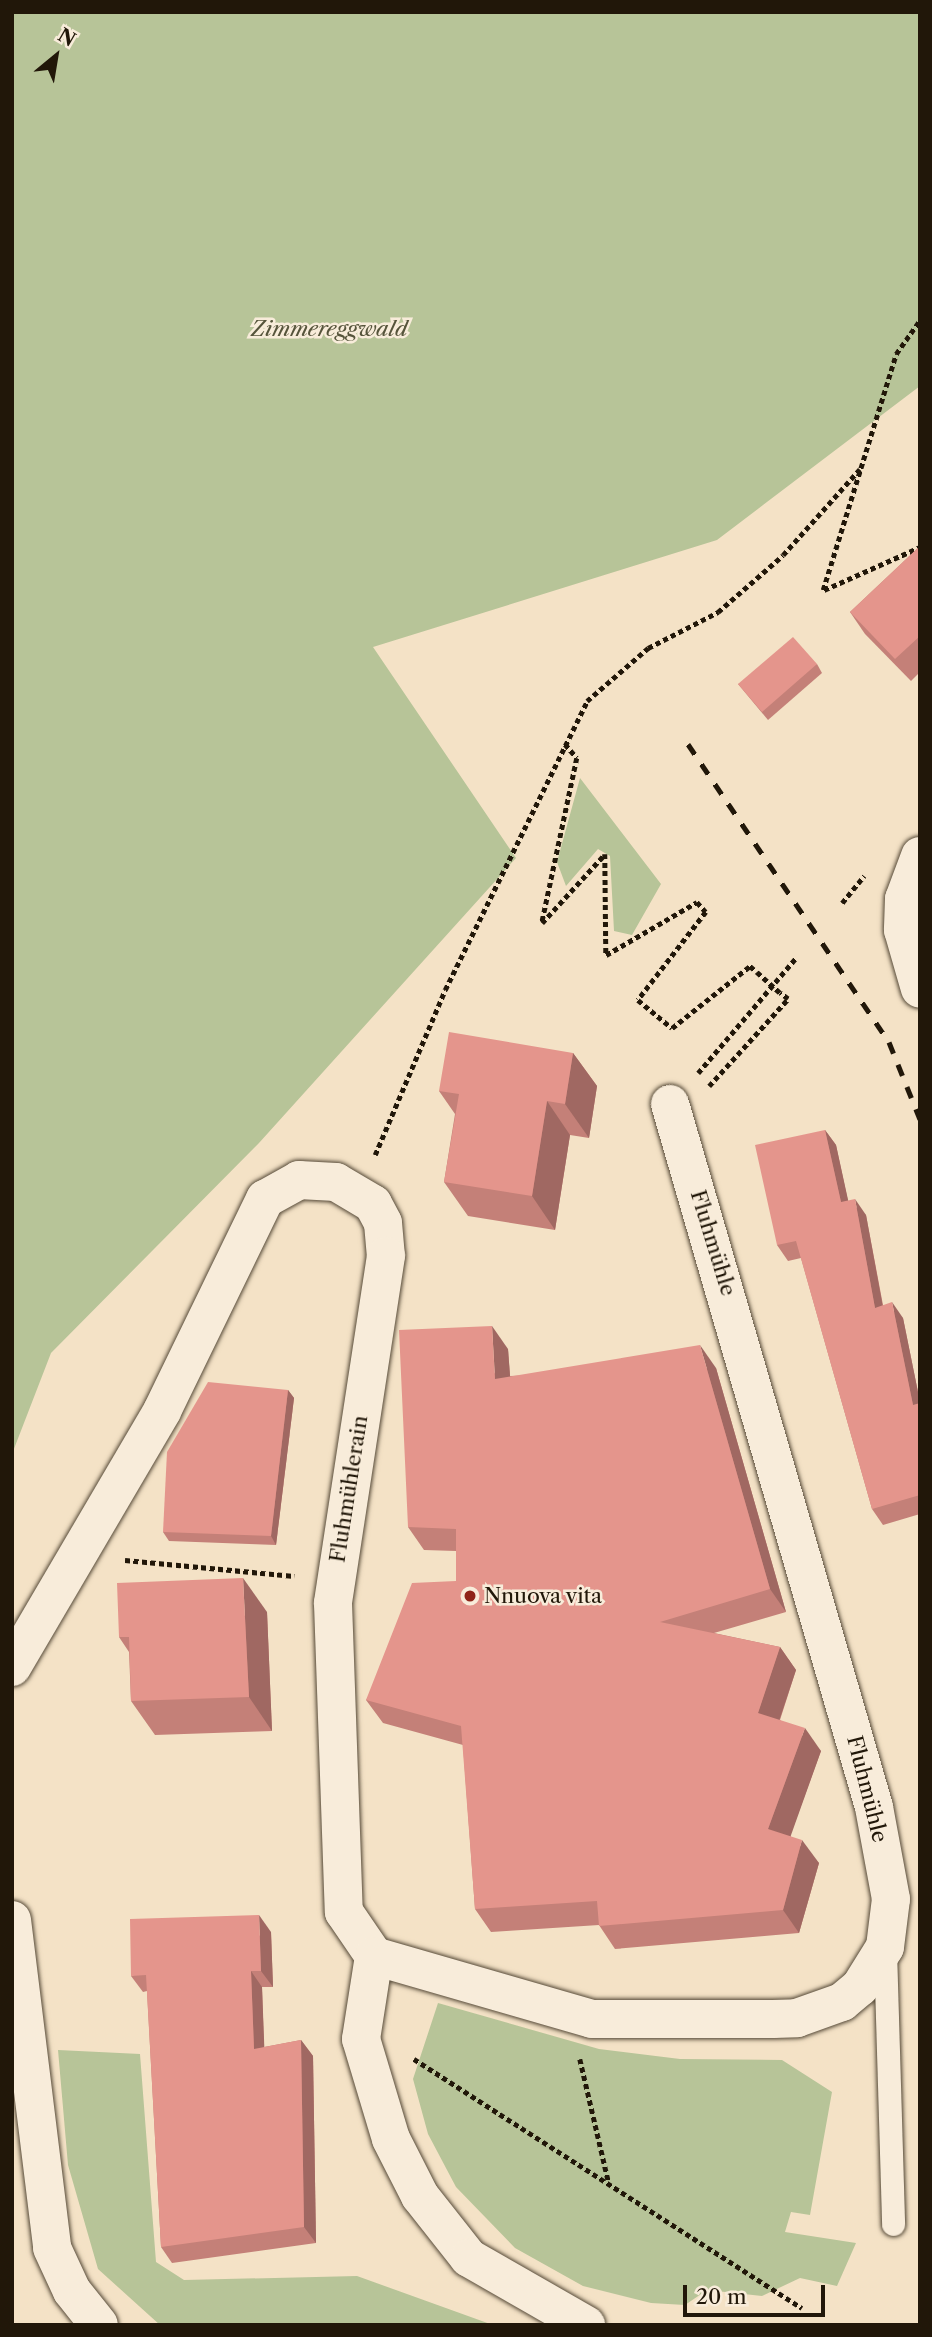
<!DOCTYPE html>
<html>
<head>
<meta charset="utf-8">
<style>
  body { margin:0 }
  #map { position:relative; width:932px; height:2337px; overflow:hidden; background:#f4e2c6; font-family:"Libre Caslon Text",serif }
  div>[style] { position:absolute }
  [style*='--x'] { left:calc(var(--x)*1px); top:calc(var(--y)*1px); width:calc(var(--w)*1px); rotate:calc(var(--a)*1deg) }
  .green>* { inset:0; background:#b7c498 }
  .path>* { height:4.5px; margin-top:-2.25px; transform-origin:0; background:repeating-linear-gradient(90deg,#211709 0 5px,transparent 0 8.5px) }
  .roads { filter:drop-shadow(0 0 2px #564a38) drop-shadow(0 0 2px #564a38) }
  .lane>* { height:23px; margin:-11.5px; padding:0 11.5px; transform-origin:11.5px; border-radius:11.5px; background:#f8ecda }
  .street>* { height:38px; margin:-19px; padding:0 19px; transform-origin:19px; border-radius:19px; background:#f8ecda }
  .rail>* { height:5px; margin-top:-2.5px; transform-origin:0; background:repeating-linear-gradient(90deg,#211709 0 12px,transparent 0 24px) }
  .path-bridge>* { height:4.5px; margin-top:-2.25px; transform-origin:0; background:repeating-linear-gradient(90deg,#211709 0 5px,transparent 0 8.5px) }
  .wall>* { inset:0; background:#c48078 }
  .shaded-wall>* { inset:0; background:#a06862 }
  .building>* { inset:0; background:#e4958c }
  .dots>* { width:19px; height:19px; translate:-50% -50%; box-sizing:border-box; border:4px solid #f8ecda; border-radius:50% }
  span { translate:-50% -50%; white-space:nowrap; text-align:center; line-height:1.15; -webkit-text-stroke:5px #f8ecda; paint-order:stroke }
  .park-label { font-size:21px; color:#56543b; font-style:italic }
  .street-label { font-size:21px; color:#211709 }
  .poi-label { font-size:21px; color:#211709 }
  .left { translate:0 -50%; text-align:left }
  .frame { position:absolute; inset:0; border:14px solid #211709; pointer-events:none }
  .north { position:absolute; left:21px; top:21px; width:70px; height:70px; -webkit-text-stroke:5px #f8ecda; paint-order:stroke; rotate:30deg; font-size:19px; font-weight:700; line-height:28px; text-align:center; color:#211709 }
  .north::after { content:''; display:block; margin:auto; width:24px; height:32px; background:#211709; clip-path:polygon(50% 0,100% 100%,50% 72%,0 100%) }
  .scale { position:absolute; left:683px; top:2285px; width:142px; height:32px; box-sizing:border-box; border:4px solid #211709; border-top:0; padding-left:9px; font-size:21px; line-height:24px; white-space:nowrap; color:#211709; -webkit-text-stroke:5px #f8ecda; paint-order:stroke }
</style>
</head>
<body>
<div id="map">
  <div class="green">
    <div style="clip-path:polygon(12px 12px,920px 12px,920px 386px,717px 540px,373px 647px,516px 858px,259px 1143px,51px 1353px,12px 1454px)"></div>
    <div style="clip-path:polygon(580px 778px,661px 884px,632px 935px,614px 931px,610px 856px,598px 849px,566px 886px,557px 862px)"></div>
    <div style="clip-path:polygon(438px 2003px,599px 2049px,680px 2059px,782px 2060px,832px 2092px,810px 2215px,791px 2212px,785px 2232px,856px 2243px,837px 2286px,800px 2278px,762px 2296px,707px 2290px,685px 2305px,651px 2303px,583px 2286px,515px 2248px,456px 2187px,428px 2134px,413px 2079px)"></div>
    <div style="clip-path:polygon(58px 2050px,140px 2054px,156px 2262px,184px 2280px,357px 2276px,493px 2325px,160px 2325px,98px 2269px,68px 2165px)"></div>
  </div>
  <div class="path">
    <div style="--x:823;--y:590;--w:247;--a:-72.8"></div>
    <div style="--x:896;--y:354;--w:42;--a:-54.8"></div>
    <div style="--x:824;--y:590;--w:105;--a:-24.1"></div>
    <div style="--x:565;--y:744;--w:18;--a:49"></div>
    <div style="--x:577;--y:758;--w:169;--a:102"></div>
    <div style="--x:542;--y:923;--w:93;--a:-47.6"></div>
    <div style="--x:605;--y:854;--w:101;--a:89.4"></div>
    <div style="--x:606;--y:955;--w:105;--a:-30.2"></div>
    <div style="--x:697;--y:902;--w:13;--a:48"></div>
    <div style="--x:706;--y:912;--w:111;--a:127.7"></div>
    <div style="--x:638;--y:1000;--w:44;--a:39.5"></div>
    <div style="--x:672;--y:1028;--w:100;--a:-38.5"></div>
    <div style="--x:750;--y:966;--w:9;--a:41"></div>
    <div style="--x:842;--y:903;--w:35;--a:-51"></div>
    <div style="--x:698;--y:1073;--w:150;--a:-49.6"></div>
    <div style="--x:709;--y:1086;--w:118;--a:-47.8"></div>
    <div style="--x:788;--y:999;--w:10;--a:-143"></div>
    <div style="--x:375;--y:1155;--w:179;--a:-67"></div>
    <div style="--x:445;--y:990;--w:322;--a:-63.8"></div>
    <div style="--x:587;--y:701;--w:81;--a:-41"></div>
    <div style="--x:648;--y:648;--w:79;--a:-27.2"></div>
    <div style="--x:718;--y:612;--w:86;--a:-41.2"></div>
    <div style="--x:783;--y:555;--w:115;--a:-48.2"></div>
    <div style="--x:125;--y:1560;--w:170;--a:5.4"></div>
    <div style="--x:414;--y:2059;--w:461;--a:32.7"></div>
    <div style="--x:580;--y:2059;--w:128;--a:76.9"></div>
  </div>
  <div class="roads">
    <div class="lane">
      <div style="--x:885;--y:1950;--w:274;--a:88.3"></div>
    </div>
    <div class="street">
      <div style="--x:920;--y:856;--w:46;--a:110.4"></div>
      <div style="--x:904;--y:899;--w:31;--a:92"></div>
      <div style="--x:903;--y:930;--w:61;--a:73.9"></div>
      <div style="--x:12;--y:1667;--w:297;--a:-59.6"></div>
      <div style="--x:162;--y:1411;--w:236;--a:-64.1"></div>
      <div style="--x:265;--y:1199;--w:39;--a:-29"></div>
      <div style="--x:299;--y:1180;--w:37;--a:3"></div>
      <div style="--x:336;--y:1182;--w:43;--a:30.7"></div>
      <div style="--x:373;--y:1204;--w:21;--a:62"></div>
      <div style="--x:383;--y:1223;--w:33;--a:85"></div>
      <div style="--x:386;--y:1256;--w:351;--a:98.7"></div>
      <div style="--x:333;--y:1603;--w:309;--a:88"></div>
      <div style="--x:344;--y:1912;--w:53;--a:55.7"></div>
      <div style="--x:12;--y:1920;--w:330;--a:83"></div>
      <div style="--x:52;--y:2248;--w:47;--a:65.1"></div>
      <div style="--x:72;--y:2291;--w:43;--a:51.5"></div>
      <div style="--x:374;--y:1956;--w:227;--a:16.1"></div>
      <div style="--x:592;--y:2019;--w:181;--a:0"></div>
      <div style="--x:773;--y:2019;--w:24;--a:-2"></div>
      <div style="--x:797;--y:2018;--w:48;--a:-19.6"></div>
      <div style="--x:842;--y:2002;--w:23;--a:-40"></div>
      <div style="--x:860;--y:1987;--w:47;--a:-58"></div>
      <div style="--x:885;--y:1947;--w:48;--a:-82.9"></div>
      <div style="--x:891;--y:1899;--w:94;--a:-100.5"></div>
      <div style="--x:874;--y:1807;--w:732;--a:-106.18"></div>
      <div style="--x:374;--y:1956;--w:84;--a:98.9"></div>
      <div style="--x:361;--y:2039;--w:104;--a:73.3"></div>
      <div style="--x:391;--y:2139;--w:64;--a:63"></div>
      <div style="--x:420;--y:2196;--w:79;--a:51.7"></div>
      <div style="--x:469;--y:2258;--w:135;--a:29.8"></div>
    </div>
  </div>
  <div class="rail">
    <div style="--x:688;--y:744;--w:359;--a:56"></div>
    <div style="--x:889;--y:1042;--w:83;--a:68.1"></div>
  </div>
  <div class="path-bridge">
    <div style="--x:757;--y:972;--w:31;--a:42"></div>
  </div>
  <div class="wall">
    <div style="clip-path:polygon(920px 546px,920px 672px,911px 681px,865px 634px,850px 612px)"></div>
    <div style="clip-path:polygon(817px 664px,822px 673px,768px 720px,738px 684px)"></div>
    <div style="clip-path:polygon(573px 1053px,597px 1086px,589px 1138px,570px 1135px,555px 1230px,468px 1216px,444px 1182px,455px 1114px,439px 1091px)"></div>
    <div style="clip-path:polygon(825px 1130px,836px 1145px,848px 1201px,866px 1215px,883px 1305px,903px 1318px,920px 1402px,920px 1514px,883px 1525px,872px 1509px,801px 1258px,788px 1261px,777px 1245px)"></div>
    <div style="clip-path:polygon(508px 1349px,510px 1376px,716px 1368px,786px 1612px,714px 1633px,780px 1647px,796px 1670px,780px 1720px,821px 1751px,790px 1836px,819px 1863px,799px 1933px,615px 1949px,599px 1925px,491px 1932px,475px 1909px,463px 1745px,383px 1723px,366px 1700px,456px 1581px,456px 1551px,424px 1550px,408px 1527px)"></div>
    <div style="clip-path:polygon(288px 1390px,294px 1398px,276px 1545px,169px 1541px,163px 1532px)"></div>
    <div style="clip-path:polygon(267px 1612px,272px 1731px,155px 1735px,131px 1701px,129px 1652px,119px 1637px)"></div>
    <div style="clip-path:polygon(271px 1932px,273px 1987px,262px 1987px,264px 2047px,301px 2040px,313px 2056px,316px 2243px,172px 2263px,161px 2247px,147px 1991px,143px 1992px,131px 1976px)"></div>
  </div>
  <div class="shaded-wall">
    <div style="clip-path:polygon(573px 1053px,597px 1086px,589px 1138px,565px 1104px)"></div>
    <div style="clip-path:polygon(547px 1101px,570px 1135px,555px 1230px,532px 1196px)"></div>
    <div style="clip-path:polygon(825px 1130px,836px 1145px,852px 1218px,841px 1202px)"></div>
    <div style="clip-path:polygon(855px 1199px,866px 1215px,886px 1324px,875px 1308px)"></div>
    <div style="clip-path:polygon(892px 1302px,903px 1318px,920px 1402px,920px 1415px,913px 1405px)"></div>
    <div style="clip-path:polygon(492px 1326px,508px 1349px,512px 1402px,495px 1379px)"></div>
    <div style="clip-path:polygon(700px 1345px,716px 1368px,786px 1612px,770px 1589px)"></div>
    <div style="clip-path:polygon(288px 1390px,294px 1398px,276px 1545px,271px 1536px)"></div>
    <div style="clip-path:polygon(243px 1578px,267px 1612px,272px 1731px,249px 1697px)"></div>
    <div style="clip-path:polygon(780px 1647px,796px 1670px,774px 1736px,758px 1713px)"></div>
    <div style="clip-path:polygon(805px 1728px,821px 1751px,785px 1852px,768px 1829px)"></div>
    <div style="clip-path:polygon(802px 1840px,819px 1863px,799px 1933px,783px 1910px)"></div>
    <div style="clip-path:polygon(259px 1915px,271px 1932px,273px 1987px,261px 1971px)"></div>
    <div style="clip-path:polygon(251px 1971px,262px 1987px,265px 2065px,254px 2049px)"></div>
    <div style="clip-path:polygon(301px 2040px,313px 2056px,316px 2243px,304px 2227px)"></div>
  </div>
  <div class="building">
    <div style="clip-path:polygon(920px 546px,920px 636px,895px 659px,850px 612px)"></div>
    <div style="clip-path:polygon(793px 637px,817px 664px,762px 712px,738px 684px)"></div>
    <div style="clip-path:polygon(449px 1032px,573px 1053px,565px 1104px,547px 1101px,532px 1196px,444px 1182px,459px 1094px,439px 1091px)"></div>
    <div style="clip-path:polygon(825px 1130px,841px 1202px,855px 1199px,875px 1308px,892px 1302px,913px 1405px,920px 1403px,920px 1495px,872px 1509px,796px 1241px,777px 1245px,755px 1145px)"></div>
    <div style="clip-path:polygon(492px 1326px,495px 1379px,700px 1345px,770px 1589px,660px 1622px,780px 1647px,758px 1713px,805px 1728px,768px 1829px,802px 1840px,783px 1910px,599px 1926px,597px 1901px,475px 1909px,461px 1726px,366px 1700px,412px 1583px,456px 1581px,456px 1529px,408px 1527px,399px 1330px)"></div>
    <div style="clip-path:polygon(208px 1382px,288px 1390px,271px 1536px,163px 1532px,167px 1452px)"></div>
    <div style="clip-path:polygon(243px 1578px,249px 1697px,131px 1701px,129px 1637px,119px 1637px,117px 1583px)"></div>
    <div style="clip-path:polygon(259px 1915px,261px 1971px,251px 1971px,254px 2049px,301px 2040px,304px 2227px,161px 2247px,146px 1975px,131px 1976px,130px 1919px)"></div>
  </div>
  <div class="dots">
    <div style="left:470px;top:1596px;background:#8f2418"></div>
  </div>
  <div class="park-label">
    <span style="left:329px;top:329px">Zimmereggwald</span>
  </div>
  <div class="street-label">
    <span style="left:713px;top:1243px;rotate:73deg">Fluhmühle</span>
    <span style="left:349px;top:1489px;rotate:-81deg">Fluhmühlerain</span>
    <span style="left:867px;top:1789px;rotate:76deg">Fluhmühle</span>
  </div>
  <div class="poi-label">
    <span class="left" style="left:484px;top:1596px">Nnuova vita</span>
  </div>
  <div class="frame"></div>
  <div class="north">N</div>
  <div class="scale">20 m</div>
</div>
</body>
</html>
